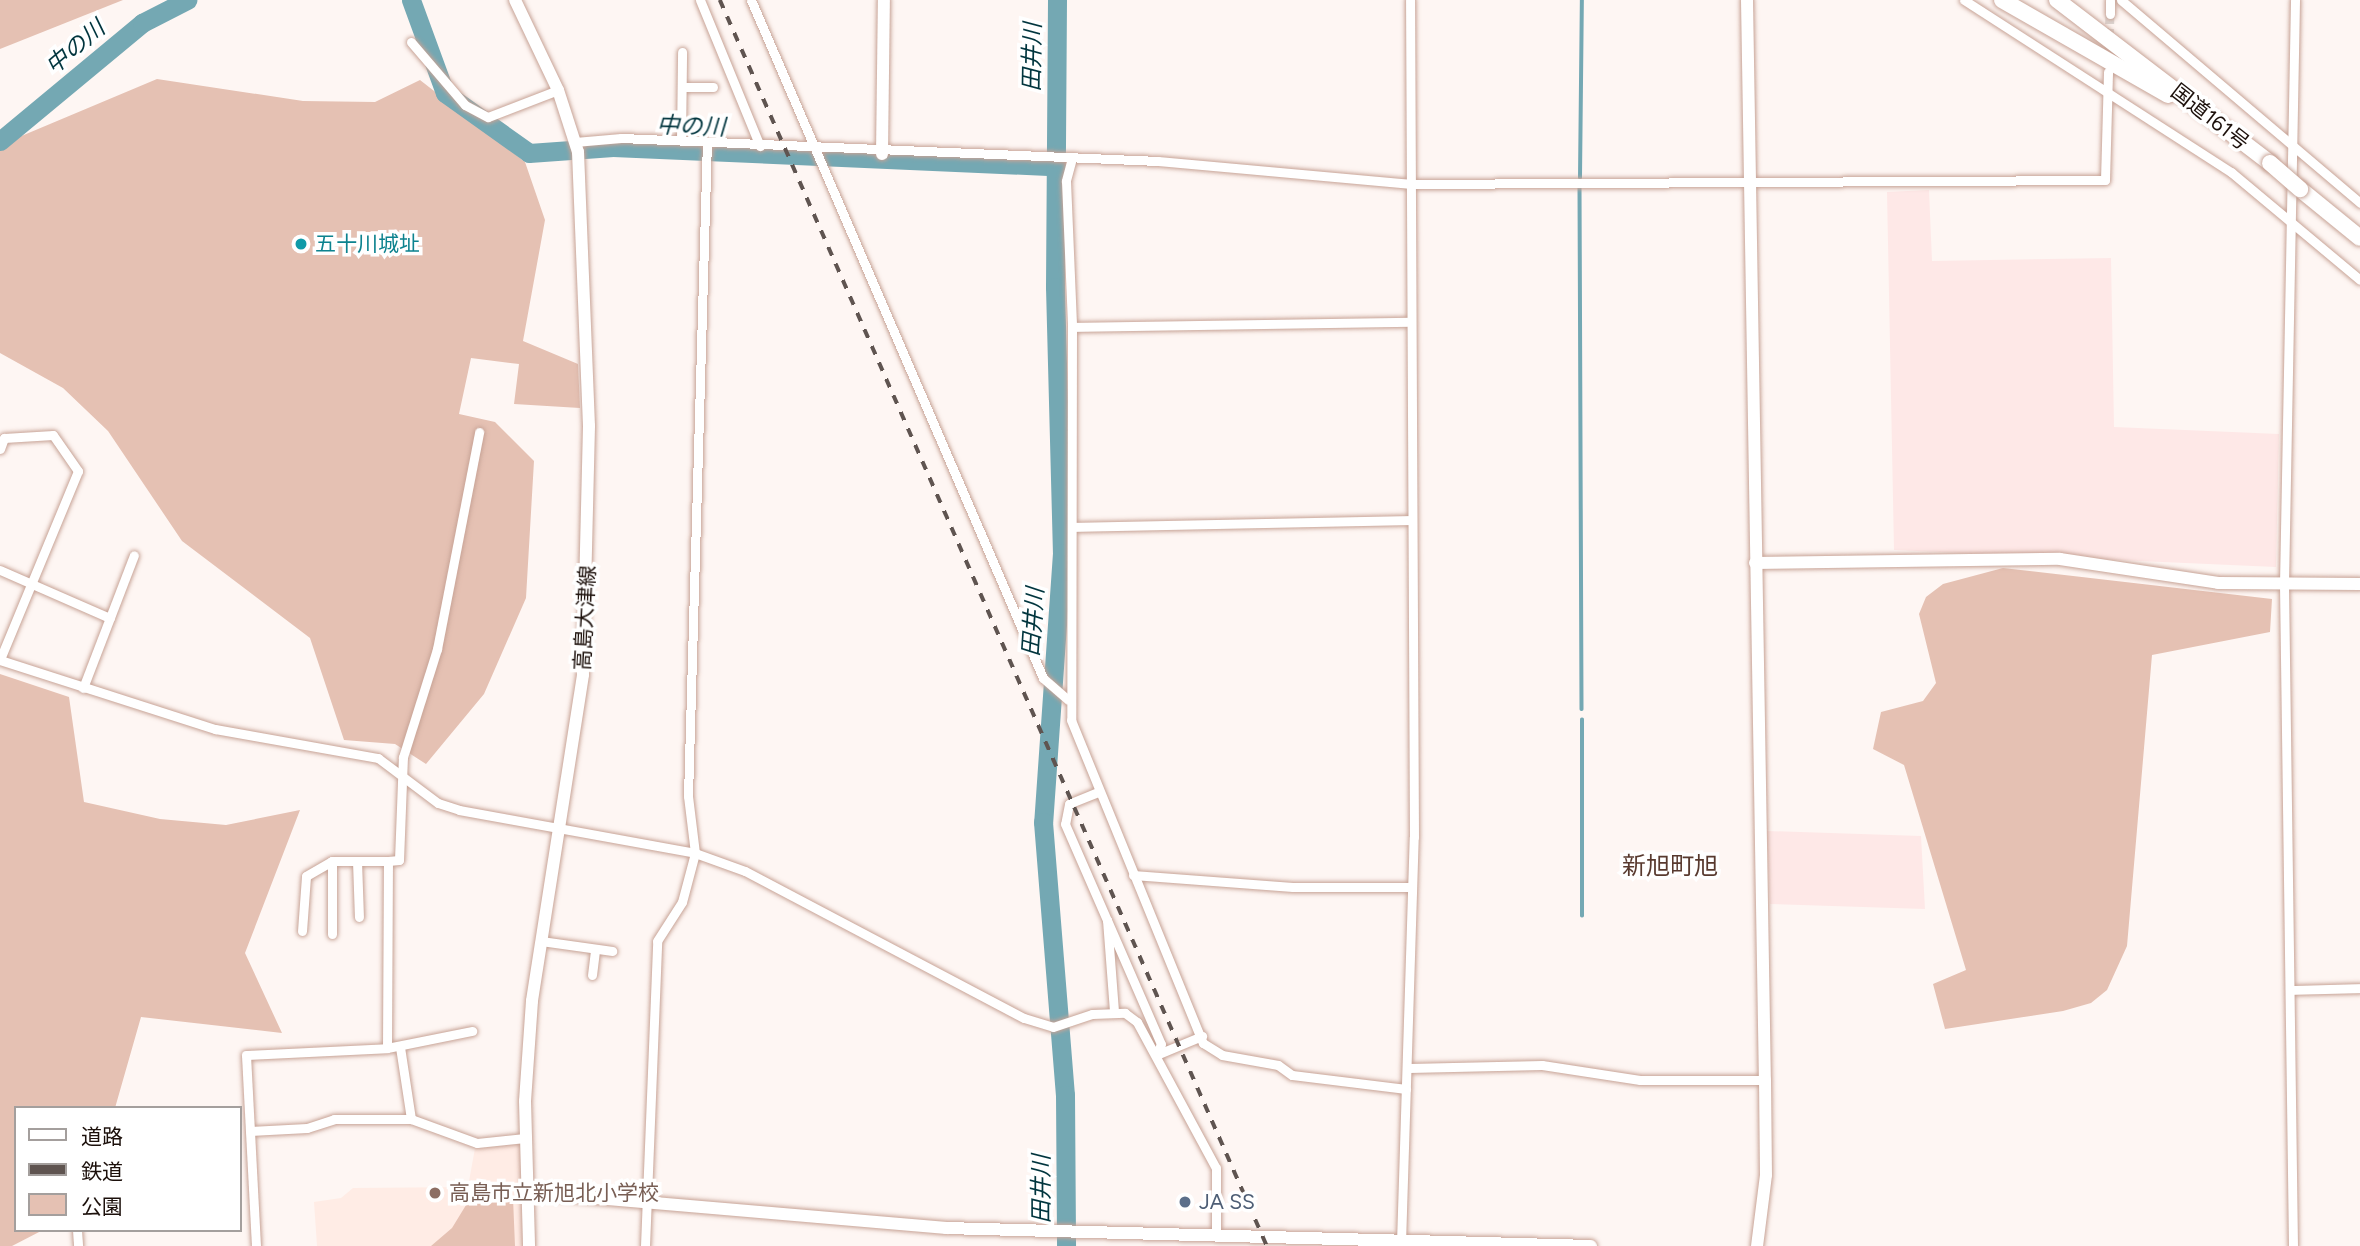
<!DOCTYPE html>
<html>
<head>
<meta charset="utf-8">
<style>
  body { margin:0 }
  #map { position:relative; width:2360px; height:1246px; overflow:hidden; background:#fef6f3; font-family:Figtree,"Noto Sans JP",sans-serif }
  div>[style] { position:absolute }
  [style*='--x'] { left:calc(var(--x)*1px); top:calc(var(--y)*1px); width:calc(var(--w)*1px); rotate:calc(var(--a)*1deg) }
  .built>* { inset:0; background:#ffece5 }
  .industrial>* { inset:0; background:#fee8e7 }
  .green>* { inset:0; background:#e5c1b3 }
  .stream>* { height:3.5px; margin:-1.75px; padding:0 1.75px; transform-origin:1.75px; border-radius:1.75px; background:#74a8b3 }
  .river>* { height:19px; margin:-9.5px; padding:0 9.5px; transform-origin:9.5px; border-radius:9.5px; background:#74a8b3 }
  .street-tunnel>* { height:9px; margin-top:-4.5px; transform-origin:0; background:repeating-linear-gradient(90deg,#dcd4d0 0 9px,transparent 0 13.5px) }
  .roads { filter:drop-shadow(0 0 2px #c7a396) drop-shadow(0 0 2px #c7a396) }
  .street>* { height:9px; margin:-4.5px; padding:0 4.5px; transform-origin:4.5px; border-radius:4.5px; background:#fff }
  .secondary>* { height:12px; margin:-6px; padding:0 6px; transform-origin:6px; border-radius:6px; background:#fff }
  .highway>* { height:16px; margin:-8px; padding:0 8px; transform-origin:8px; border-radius:8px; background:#fff }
  .rail>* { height:3.5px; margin-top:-1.75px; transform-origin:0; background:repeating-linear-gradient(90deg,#5f5450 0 9px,transparent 0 18px) }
  .bridges { filter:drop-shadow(0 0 2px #c7a396) drop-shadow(0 0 2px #c7a396) }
  .highway-bridge>* { height:16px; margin:-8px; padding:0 8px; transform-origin:8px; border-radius:8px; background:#fff }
  .dots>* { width:19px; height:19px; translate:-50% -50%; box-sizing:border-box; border:4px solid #fff; border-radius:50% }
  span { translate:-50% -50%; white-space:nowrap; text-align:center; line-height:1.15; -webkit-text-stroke:7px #fff; paint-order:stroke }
  .street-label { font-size:21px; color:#1c100b }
  .culture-label { font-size:21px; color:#0d838f }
  .left { translate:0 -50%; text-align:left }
  .education-label { font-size:21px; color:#785e54 }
  .service-label { font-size:21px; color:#4e5e75 }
  .water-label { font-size:23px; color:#01353e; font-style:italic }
  .quarter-label { font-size:24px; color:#58392e }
  .legend { position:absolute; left:14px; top:1106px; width:228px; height:126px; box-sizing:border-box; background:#fff; border:2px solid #a49f9d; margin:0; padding:9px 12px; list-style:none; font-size:21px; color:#1c100b }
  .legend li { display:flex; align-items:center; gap:14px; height:35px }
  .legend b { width:35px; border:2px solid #a49f9d }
</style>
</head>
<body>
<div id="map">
  <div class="built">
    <div style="clip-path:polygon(520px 1144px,525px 1246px,317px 1246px,314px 1202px,341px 1198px,353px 1188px,468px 1187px,475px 1148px)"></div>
  </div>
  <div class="industrial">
    <div style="clip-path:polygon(1929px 190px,1932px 261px,2111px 258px,2114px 427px,2279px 434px,2276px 567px,1894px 550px,1887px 192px)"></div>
    <div style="clip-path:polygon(1767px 831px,1921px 836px,1925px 909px,1770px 904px)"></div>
  </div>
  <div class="green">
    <div style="clip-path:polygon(0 0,123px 0,0 49px)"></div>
    <div style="clip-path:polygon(157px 79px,303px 101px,375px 102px,420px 80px,525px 162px,545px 220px,523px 341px,578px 364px,580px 408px,514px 404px,519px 364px,471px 358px,459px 414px,495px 422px,534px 461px,526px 598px,484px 694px,426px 764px,395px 744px,344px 740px,310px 638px,182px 541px,108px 431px,63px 388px,0 353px,0 145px)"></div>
    <div style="clip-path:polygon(2003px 568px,2272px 599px,2270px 632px,2152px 655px,2127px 946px,2107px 990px,2091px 1003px,2063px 1011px,1945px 1029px,1933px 984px,1966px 970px,1904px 765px,1873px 749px,1881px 712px,1923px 701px,1936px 683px,1919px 614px,1926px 597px,1943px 584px)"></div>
    <div style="clip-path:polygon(0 674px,69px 697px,84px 802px,160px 819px,226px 825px,300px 810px,245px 953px,282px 1033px,141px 1017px,115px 1108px,16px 1108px,16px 1230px,43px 1230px,12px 1246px,0 1246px)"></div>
    <div style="clip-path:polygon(474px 1192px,513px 1198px,515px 1246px,431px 1246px,452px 1228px)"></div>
  </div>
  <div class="stream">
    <div style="--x:1580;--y:178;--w:178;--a:-89.4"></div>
    <div style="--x:1580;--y:185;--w:524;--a:89.78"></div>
    <div style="--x:1582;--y:916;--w:196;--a:-90"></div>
  </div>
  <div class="river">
    <div style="--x:411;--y:0;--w:99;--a:69.9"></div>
    <div style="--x:445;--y:93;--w:103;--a:35.5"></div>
    <div style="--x:529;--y:153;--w:84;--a:-4.1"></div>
    <div style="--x:613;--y:147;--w:441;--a:2.5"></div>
    <div style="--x:1057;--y:0;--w:287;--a:90.4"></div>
    <div style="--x:1055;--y:287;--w:266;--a:88.5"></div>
    <div style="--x:1062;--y:553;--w:270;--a:94"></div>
    <div style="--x:1043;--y:822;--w:274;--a:85.4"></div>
    <div style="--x:1065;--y:1095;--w:151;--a:89.6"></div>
    <div style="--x:0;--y:141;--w:185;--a:-39.7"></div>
    <div style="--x:142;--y:23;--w:51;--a:-27.1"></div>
  </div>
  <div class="street-tunnel">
    <div style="--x:2108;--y:64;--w:50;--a:-87.7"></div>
  </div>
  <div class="roads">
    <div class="street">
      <div style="--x:700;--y:0;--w:158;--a:67.7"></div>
      <div style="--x:751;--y:0;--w:738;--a:66.7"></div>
      <div style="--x:1043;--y:678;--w:33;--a:41"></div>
      <div style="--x:1964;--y:0;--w:318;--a:32.8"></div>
      <div style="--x:2231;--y:172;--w:168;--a:39.9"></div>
      <div style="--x:2121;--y:0;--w:314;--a:40.3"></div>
      <div style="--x:2110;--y:14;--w:14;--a:-90"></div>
      <div style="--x:411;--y:42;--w:83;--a:49.4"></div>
      <div style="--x:465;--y:105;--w:26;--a:28"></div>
      <div style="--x:488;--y:117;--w:75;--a:-21.1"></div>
      <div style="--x:682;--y:87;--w:31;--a:0"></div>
      <div style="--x:681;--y:140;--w:88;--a:-89.3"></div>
      <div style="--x:575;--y:142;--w:46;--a:-5"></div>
      <div style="--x:621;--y:138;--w:537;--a:2.45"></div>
      <div style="--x:1158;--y:161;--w:252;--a:5.2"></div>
      <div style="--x:1409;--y:184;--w:696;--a:-0.33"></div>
      <div style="--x:2105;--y:180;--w:108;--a:-88.4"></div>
      <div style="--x:1072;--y:158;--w:24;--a:105"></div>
      <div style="--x:1066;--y:181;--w:146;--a:87.6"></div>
      <div style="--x:1072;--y:327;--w:393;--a:90.1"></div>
      <div style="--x:1071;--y:720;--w:349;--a:67.8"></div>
      <div style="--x:1203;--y:1043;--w:22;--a:32"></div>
      <div style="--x:1222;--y:1055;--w:57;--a:10.1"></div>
      <div style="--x:1278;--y:1065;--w:17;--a:36"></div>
      <div style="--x:1292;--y:1075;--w:115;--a:7"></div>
      <div style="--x:1072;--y:327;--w:335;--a:-0.9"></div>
      <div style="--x:0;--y:449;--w:12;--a:-70"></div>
      <div style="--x:4;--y:438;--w:49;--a:-3.5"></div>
      <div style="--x:53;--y:435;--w:44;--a:55.2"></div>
      <div style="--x:78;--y:471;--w:204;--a:112.5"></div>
      <div style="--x:1073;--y:527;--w:335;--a:-1.2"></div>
      <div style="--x:0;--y:570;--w:120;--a:23.6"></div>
      <div style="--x:0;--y:660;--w:226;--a:17.8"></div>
      <div style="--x:215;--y:729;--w:166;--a:10.1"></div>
      <div style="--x:378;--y:758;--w:75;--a:36.9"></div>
      <div style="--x:438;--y:803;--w:22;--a:18"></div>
      <div style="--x:459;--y:810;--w:240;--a:10.3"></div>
      <div style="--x:695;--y:853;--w:53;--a:19.8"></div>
      <div style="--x:745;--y:871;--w:315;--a:27.8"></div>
      <div style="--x:1024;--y:1018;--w:30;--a:17"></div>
      <div style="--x:1053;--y:1027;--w:41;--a:-18.4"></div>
      <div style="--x:1092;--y:1014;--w:33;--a:-2"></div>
      <div style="--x:1125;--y:1013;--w:15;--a:37"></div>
      <div style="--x:1137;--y:1022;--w:166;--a:61.6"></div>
      <div style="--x:1216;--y:1168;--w:66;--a:90"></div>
      <div style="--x:83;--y:688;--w:142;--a:-69"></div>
      <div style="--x:1098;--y:792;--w:31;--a:158"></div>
      <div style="--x:1069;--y:804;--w:20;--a:101"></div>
      <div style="--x:1065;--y:824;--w:105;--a:66.4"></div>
      <div style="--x:1107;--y:920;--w:91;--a:85.6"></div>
      <div style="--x:357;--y:861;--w:56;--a:88"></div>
      <div style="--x:1133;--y:875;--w:160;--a:4.3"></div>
      <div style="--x:1293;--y:887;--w:119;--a:0"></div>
      <div style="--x:1107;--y:920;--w:135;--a:66.5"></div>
      <div style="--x:1161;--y:1044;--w:12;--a:114"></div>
      <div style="--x:302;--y:931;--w:55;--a:-85.8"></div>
      <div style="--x:306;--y:876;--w:30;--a:-30"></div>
      <div style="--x:332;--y:861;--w:56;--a:0"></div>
      <div style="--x:332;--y:934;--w:73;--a:-90"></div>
      <div style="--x:541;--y:941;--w:72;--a:8"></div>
      <div style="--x:592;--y:975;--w:26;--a:-83"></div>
      <div style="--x:2290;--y:990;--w:70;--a:-1.6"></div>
      <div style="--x:400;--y:1047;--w:73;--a:81.3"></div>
      <div style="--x:387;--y:1048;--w:87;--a:-11.3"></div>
      <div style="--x:1156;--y:1055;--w:50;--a:-22.4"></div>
      <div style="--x:1409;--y:1068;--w:133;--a:-1.3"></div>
      <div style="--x:1542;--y:1065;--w:99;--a:8.7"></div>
      <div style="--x:1640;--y:1080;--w:125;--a:0"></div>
      <div style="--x:250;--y:1131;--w:57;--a:-3"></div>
      <div style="--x:307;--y:1128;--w:28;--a:-18"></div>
      <div style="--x:334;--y:1119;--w:77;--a:0"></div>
      <div style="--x:411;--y:1119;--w:70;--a:20"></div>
      <div style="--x:477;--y:1143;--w:48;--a:-5.9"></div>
      <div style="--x:77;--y:1230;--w:16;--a:86"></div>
      <div style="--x:1401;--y:1243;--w:406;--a:-88.2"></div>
      <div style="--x:1414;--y:837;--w:837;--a:-90.27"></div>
      <div style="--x:256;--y:1246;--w:191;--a:-93"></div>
      <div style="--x:246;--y:1055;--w:141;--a:-2.8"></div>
      <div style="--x:387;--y:1048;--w:187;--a:-89.7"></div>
      <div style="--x:388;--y:861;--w:11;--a:-5"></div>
      <div style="--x:399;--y:860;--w:103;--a:-87.8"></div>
      <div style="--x:403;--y:757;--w:113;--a:-72.5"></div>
      <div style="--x:437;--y:649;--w:221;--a:-79"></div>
      <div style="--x:645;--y:1246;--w:305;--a:-87.7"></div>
      <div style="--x:657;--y:941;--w:46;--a:-57.3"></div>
      <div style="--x:682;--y:902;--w:51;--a:-75.1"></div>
      <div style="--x:695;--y:853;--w:57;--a:-97"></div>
      <div style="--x:688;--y:796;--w:654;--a:-88.34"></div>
      <div style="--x:2293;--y:1246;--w:662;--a:-90.78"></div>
      <div style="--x:2284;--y:584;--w:584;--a:-88.92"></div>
    </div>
    <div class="secondary">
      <div style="--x:515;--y:0;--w:100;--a:64.5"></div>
      <div style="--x:558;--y:90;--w:65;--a:72.1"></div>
      <div style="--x:578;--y:152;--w:274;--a:87.7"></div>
      <div style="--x:589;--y:426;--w:249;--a:91.4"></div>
      <div style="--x:583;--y:675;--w:330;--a:98.9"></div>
      <div style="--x:532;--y:1001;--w:100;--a:94"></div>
      <div style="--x:525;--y:1101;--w:145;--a:88.4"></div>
      <div style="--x:1747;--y:0;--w:1080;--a:89.05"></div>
      <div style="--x:1765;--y:1080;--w:95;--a:89.4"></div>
      <div style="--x:1766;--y:1175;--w:72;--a:97.2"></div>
      <div style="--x:882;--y:154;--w:154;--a:-89.3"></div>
      <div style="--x:1755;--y:563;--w:305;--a:-0.8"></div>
      <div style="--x:2060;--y:559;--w:160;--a:8.6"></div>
      <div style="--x:2218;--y:583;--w:142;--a:0.4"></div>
      <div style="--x:526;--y:1192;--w:422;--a:4.9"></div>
      <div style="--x:946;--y:1228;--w:645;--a:1.6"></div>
    </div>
    <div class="highway">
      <div style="--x:2002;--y:0;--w:191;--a:29.8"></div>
      <div style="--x:2057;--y:0;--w:268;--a:37.4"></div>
      <div style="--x:2300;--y:189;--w:77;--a:39.2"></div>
    </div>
  </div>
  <div class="rail">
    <div style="--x:720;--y:0;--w:1361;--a:66.3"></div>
  </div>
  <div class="bridges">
    <div class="highway-bridge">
      <div style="--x:2270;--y:163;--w:40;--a:41"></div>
    </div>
  </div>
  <div class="dots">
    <div style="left:301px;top:244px;background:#0f9aa8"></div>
    <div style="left:435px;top:1193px;background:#8d6e63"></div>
    <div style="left:1185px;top:1202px;background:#5c6f8a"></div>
  </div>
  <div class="street-label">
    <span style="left:2210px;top:117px;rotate:38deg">国道161号</span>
    <span style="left:585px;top:618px;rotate:-87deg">高島大津線</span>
  </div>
  <div class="culture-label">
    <span class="left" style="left:315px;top:244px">五十川城址</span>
  </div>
  <div class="education-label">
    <span class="left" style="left:449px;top:1193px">高島市立新旭北小学校</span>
  </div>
  <div class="service-label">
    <span class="left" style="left:1199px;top:1202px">JA SS</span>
  </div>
  <div class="water-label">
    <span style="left:75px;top:47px;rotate:-40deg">中の川</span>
    <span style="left:1032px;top:57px;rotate:-89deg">田井川</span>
    <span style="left:691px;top:126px;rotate:2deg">中の川</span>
    <span style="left:1033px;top:622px;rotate:-86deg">田井川</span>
    <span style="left:1041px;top:1189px;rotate:-90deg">田井川</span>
  </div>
  <div class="quarter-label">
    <span style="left:1670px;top:866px">新旭町旭</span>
  </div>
  <ul class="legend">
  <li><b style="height:9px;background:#fff"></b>道路</li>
  <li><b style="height:9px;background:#5f5450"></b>鉄道</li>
  <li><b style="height:19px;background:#e5c1b3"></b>公園</li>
  </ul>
</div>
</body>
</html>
